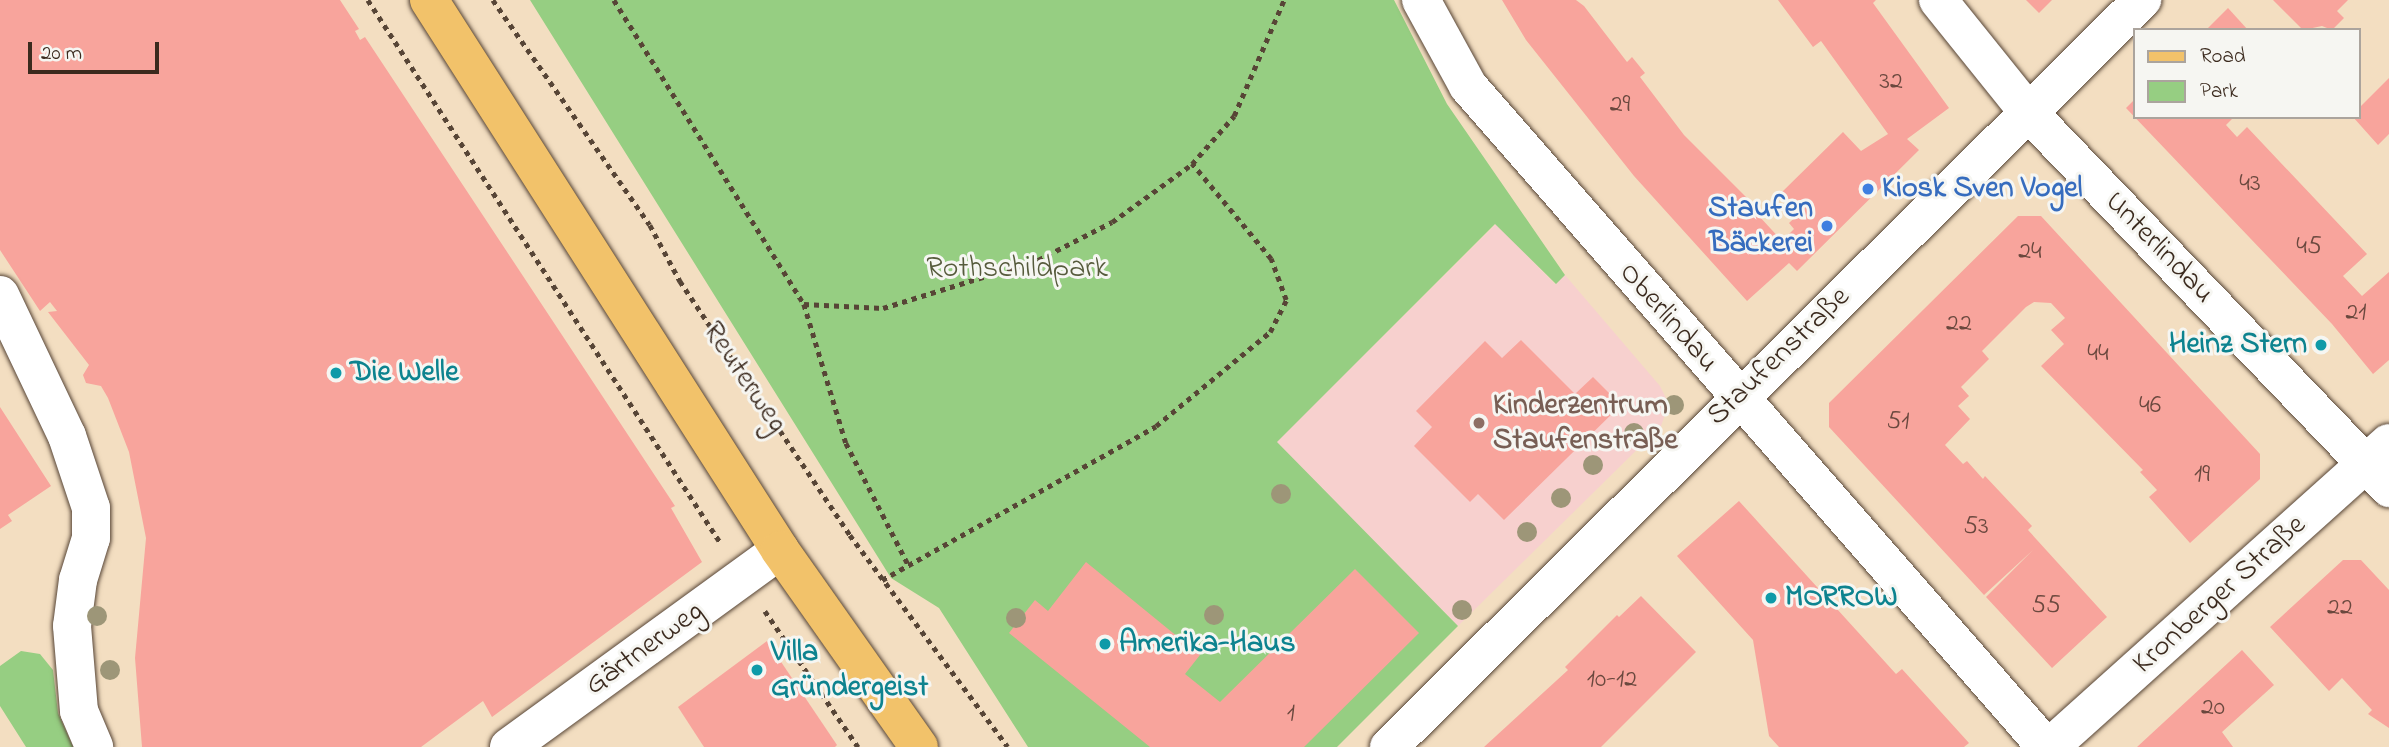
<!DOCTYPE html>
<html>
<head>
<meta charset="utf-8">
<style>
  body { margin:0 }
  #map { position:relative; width:2389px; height:747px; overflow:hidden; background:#f3dec1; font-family:"Indie Flower",sans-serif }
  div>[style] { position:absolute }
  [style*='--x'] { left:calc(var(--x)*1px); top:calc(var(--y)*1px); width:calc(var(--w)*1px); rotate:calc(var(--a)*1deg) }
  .built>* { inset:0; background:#f7d0ce }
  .green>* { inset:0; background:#96ce82 }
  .building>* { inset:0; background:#f8a49c }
  .path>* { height:4.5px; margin-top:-2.25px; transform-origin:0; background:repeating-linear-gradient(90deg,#574536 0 5px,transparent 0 10px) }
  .roads { filter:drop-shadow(0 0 2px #574536) drop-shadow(0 0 2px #574536) }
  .minor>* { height:38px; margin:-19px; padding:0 19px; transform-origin:19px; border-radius:19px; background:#fff }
  .major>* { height:38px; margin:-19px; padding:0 19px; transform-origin:19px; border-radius:19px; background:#f2c26a }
  .trees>* { width:20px; height:20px; margin:-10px; border-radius:50%; background:#9d9678 }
  .dots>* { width:19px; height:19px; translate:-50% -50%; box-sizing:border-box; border:4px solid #f6f6f2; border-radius:50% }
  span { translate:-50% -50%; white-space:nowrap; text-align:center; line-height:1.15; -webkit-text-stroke:6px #f6f6f2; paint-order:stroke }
  .number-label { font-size:26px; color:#6a483e }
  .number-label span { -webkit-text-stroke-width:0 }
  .shop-label { font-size:30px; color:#366cbe; font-weight:700 }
  .left { translate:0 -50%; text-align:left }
  .right { translate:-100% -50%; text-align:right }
  .street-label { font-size:30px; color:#3b2a1e }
  .park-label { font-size:30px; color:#565b3c }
  .culture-label { font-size:30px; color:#0d838f; font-weight:700 }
  .education-label { font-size:30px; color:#785e54; font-weight:700 }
  .legend { position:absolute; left:2133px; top:28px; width:228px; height:91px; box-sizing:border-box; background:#f6f6f2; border:2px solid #aba49d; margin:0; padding:9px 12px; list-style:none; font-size:21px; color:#3b2a1e }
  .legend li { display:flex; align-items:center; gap:14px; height:35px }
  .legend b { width:35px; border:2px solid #aba49d }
  .scale { position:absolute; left:28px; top:42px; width:131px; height:32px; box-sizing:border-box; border:4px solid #3b2a1e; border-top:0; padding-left:9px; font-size:21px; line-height:24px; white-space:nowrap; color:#3b2a1e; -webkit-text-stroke:5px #f6f6f2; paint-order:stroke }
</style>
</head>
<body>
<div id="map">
  <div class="built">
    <div style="clip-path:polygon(1496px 224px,1555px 284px,1565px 275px,1660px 386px,1669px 404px,1661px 426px,1458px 626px,1276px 442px)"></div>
  </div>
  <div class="green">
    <div style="clip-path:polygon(530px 0,1394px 0,1447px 104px,1565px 275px,1556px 284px,1495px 224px,1277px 442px,1458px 626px,1337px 747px,1028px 747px,939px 608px,891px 578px)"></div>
    <div style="clip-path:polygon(21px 651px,40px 654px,53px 670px,58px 713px,73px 747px,26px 747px,0 706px,0 666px)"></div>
  </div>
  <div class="building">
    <div style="clip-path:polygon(0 0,340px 0,359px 29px,355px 31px,360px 40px,365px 37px,675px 506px,671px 508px,702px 562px,492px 717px,483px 701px,421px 747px,142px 747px,135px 658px,146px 538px,129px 452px,108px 398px,101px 386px,86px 383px,83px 375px,89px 365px,48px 312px,57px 311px,50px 302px,40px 311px,0 250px)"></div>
    <div style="clip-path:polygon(1502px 0,1576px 0,1584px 6px,1627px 62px,1632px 57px,1645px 73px,1640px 77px,1684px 135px,1749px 200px,1746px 202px,1782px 241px,1794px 229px,1789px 223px,1801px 212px,1782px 192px,1843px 132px,1861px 151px,1888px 134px,1821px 41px,1813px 47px,1778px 0,1876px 0,1873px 3px,1949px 108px,1907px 139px,1919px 150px,1797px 271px,1789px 263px,1747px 301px,1634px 176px,1526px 40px)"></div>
    <div style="clip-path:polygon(2026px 0,2052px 0,2039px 13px)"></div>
    <div style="clip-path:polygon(2273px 0,2348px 0,2337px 11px,2344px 18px,2332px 30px,2322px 26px,2303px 30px)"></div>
    <div style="clip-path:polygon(2228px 8px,2248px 30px,2206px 30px)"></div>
    <div style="clip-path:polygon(2389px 78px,2389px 134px,2378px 145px,2353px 117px,2359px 117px,2359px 108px)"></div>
    <div style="clip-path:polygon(2135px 99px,2135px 117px,2234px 117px,2226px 125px,2237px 137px,2247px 127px,2367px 254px,2343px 276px,2362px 296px,2389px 272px,2389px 360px,2373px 374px,2332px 324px,2126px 108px)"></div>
    <div style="clip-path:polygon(2018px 216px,2041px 216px,2260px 454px,2260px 479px,2190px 543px,2149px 497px,2157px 490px,2140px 472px,2143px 470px,2041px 366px,2064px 344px,2051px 330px,2065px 318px,2051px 303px,2034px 302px,2026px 307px,1982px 351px,1989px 359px,1961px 387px,1969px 396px,1958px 406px,1970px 419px,1945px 445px,1963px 464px,1967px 461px,1983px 479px,1985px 476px,2032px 526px,2028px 530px,2107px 617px,2052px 668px,1986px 597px,2033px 550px,1984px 595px,1829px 427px,1829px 403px)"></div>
    <div style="clip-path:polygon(1521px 340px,1575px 394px,1593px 377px,1621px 405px,1504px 520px,1478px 494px,1470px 502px,1414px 446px,1432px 427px,1416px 411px,1485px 341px,1502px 358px)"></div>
    <div style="clip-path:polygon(0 407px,51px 486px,8px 515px,12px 521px,0 529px)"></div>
    <div style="clip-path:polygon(1739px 501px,1896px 674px,1902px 669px,1969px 743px,1964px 747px,1779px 747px,1769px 736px,1753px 640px,1677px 556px)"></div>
    <div style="clip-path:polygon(2343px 560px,2361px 560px,2389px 590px,2389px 728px,2368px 714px,2372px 710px,2342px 678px,2329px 691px,2270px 627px)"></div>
    <div style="clip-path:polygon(1086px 562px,1200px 655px,1185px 674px,1220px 702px,1355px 569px,1419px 633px,1304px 747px,1150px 747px,1009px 633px,1035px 600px,1048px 611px)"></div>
    <div style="clip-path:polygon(1641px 596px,1696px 652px,1601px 747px,1484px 747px,1568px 670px,1565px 667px,1617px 615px,1619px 617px)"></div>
    <div style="clip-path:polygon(767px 641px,837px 745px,835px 747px,704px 747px,678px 707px)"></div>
    <div style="clip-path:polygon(2242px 650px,2274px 685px,2222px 732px,2233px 747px,2137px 747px)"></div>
  </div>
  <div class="path">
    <div style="--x:368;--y:0;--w:646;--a:57"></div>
    <div style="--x:493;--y:0;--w:274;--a:55.1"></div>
    <div style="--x:650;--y:225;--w:64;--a:61.8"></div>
    <div style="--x:680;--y:281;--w:306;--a:56.2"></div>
    <div style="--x:850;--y:535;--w:264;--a:53.3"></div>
    <div style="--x:614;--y:0;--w:358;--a:58"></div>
    <div style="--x:804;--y:304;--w:145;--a:73.2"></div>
    <div style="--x:846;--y:443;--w:136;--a:62.9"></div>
    <div style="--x:804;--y:304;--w:79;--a:2.9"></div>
    <div style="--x:883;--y:308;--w:162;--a:-17.2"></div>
    <div style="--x:1038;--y:260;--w:83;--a:-27.2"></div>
    <div style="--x:1112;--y:222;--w:99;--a:-35.9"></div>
    <div style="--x:1192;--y:164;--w:64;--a:-48.8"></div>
    <div style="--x:1234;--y:116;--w:126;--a:-66.7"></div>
    <div style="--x:882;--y:580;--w:314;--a:-29.3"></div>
    <div style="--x:1156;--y:426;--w:148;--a:-39.5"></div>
    <div style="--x:1270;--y:332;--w:36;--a:-63"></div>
    <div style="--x:1286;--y:300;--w:44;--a:-110.1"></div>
    <div style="--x:1271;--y:259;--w:124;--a:-129.7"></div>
    <div style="--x:765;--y:611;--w:165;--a:55.6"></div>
  </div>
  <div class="roads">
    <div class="minor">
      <div style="--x:1421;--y:0;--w:98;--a:61.3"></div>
      <div style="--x:1468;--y:86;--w:878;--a:48.83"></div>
      <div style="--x:1938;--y:0;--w:145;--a:51.2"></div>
      <div style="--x:2029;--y:113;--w:520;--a:46.17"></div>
      <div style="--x:0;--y:295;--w:156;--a:64.6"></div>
      <div style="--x:67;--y:436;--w:76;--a:71.6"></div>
      <div style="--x:91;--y:508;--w:30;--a:90"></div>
      <div style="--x:91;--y:538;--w:44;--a:107.2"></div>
      <div style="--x:78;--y:580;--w:46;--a:97.4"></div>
      <div style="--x:72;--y:626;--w:85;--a:85.3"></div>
      <div style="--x:79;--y:711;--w:39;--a:67"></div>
      <div style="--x:509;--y:747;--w:335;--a:-36"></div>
      <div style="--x:1389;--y:747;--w:1061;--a:-44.77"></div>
      <div style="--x:2050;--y:747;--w:455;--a:-41.9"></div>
    </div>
    <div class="major">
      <div style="--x:429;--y:0;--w:652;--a:57.45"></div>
      <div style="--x:780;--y:550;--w:241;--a:54.8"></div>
    </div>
  </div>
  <div class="trees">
    <div style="left:1674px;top:405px"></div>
    <div style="left:1634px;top:433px"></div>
    <div style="left:1593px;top:465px"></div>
    <div style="left:1281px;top:494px"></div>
    <div style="left:1561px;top:498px"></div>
    <div style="left:1527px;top:532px"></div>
    <div style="left:1462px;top:610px"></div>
    <div style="left:1214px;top:615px"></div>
    <div style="left:97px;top:616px"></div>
    <div style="left:1016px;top:618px"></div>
    <div style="left:110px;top:670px"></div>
  </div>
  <div class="dots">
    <div style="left:1868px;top:189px;background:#3f7fe0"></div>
    <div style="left:1827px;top:226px;background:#3f7fe0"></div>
    <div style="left:2321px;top:345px;background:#0f9aa8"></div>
    <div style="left:336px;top:373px;background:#0f9aa8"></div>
    <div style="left:1479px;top:423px;background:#8d6e63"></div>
    <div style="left:1771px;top:598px;background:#0f9aa8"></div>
    <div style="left:1105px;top:644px;background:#0f9aa8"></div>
    <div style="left:757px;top:670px;background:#0f9aa8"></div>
  </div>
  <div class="number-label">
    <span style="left:1891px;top:83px">32</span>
    <span style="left:1620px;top:106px">29</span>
    <span style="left:2250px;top:185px">43</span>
    <span style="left:2309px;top:248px">45</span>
    <span style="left:2030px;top:253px">24</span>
    <span style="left:2356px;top:314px">21</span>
    <span style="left:1959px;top:325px">22</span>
    <span style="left:2098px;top:355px">44</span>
    <span style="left:2150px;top:407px">46</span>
    <span style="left:1898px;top:423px">51</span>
    <span style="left:2202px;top:476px">19</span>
    <span style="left:1976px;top:528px">53</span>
    <span style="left:2046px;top:607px">55</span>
    <span style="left:2340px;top:609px">22</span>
    <span style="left:1612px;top:681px">10-12</span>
    <span style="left:2213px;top:709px">20</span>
    <span style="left:1291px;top:715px">1</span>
  </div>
  <div class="shop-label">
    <span class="left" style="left:1882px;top:189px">Kiosk Sven Vogel</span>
    <span class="right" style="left:1813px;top:226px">Staufen<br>Bäckerei</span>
  </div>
  <div class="street-label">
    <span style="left:2159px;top:248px;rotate:46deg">Unterlindau</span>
    <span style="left:1668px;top:318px;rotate:49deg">Oberlindau</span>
    <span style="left:1779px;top:357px;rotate:-44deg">Staufenstraße</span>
    <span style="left:744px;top:378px;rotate:56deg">Reuterweg</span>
    <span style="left:2220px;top:595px;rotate:-42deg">Kronberger Straße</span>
    <span style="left:645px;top:649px;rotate:-36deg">Gärtnerweg</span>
  </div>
  <div class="park-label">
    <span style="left:1017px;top:269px">Rothschildpark</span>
  </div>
  <div class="culture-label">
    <span class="right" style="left:2307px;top:345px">Heinz Stern</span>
    <span class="left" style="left:350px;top:373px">Die Welle</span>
    <span class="left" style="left:1785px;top:598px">MORROW</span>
    <span class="left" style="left:1119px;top:644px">Amerika-Haus</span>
    <span class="left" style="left:771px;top:670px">Villa<br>Gründergeist</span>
  </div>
  <div class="education-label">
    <span class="left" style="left:1493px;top:423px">Kinderzentrum<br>Staufenstraße</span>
  </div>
  <ul class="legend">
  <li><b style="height:9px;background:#f2c26a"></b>Road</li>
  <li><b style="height:19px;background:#96ce82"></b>Park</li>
  </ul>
  <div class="scale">20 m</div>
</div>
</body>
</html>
